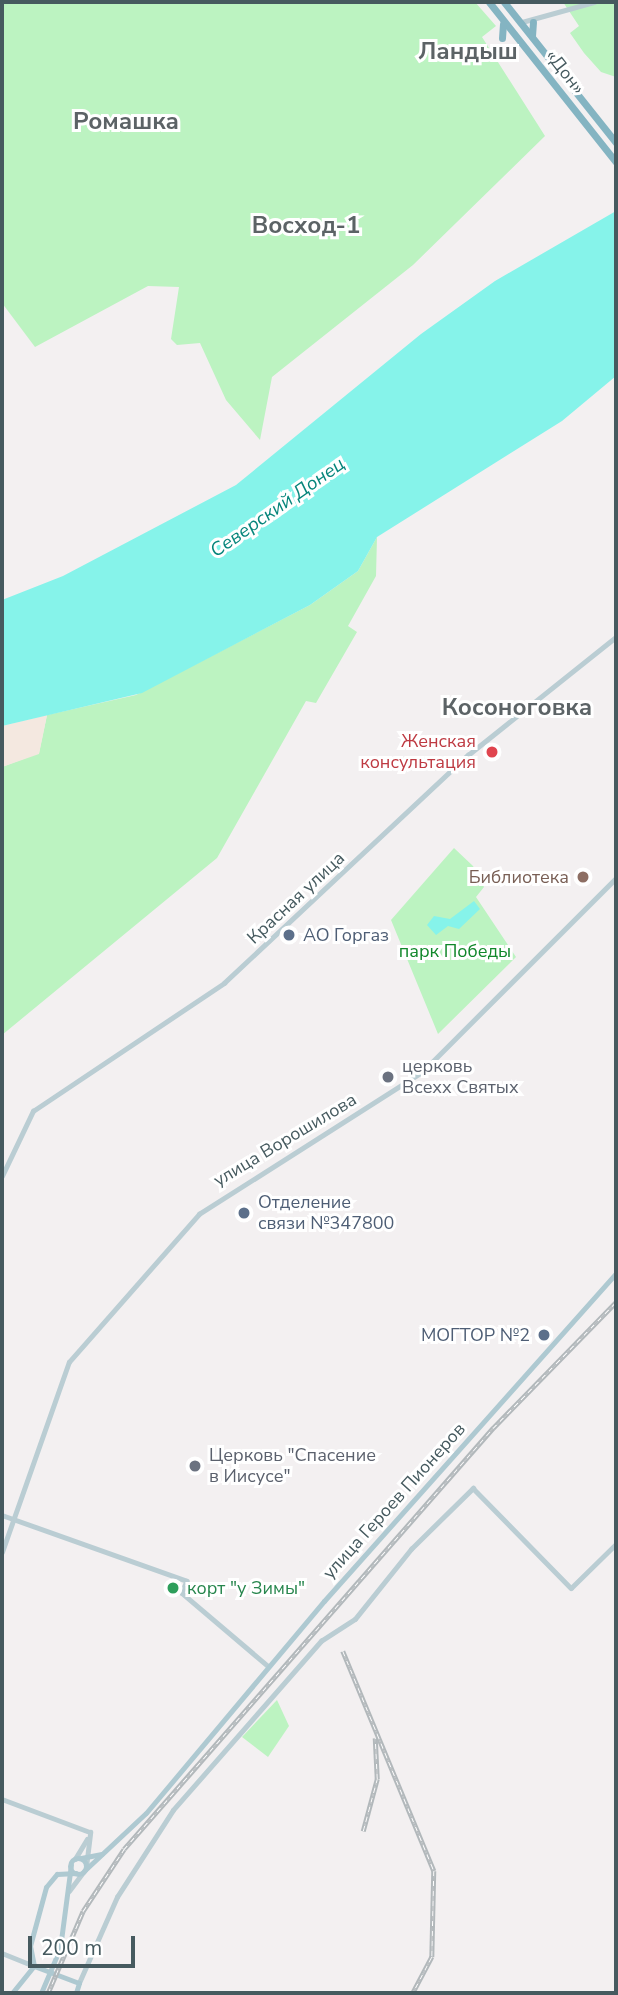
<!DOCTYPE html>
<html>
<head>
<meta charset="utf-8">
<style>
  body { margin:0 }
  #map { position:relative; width:618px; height:1995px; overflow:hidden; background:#f3f0f1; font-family:"Nunito Sans",sans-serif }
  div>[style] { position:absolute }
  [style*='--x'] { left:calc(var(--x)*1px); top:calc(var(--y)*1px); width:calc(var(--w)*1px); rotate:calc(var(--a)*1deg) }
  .green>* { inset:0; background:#bcf3c1 }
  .sand>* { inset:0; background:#f4e8e0 }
  .water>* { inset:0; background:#86f3ea }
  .secondary>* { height:4.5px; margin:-2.25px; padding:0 2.25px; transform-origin:2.25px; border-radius:2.25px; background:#bacdd3 }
  .primary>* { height:5px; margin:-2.5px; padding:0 2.5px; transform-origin:2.5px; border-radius:2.5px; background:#aec9d1 }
  .primary>.ring { margin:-2.5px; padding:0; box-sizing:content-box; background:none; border:5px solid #aec9d1; border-radius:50% }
  .highway>* { height:7px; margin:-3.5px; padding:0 3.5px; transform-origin:3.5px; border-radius:3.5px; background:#84b4c2 }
  .rail>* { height:4.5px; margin-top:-2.25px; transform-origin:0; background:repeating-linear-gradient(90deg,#fff 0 5px,#b2b8bb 0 10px); box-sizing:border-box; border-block:2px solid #b2b8bb }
  .dots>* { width:19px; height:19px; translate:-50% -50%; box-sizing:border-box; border:4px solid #fff; border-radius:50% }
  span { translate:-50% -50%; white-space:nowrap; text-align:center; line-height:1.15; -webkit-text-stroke:6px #fff; paint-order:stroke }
  .street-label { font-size:18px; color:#465a5f }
  .health-label { font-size:18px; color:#be3a42 }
  .right { translate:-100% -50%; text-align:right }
  .education-label { font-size:18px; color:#785e54 }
  .service-label { font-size:18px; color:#4e5e75 }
  .left { translate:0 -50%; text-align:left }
  .park-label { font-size:18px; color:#10872a }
  .worship-label { font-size:18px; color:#5b616d }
  .leisure-label { font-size:18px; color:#27864d }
  .water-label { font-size:19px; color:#06857b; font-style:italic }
  .district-label { font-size:24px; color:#5c6366; font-weight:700 }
  .frame { position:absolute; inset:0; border:4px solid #465a5f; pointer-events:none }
  .scale { position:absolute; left:28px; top:1936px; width:107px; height:32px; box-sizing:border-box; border:4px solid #465a5f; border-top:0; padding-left:9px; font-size:21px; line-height:24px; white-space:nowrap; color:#465a5f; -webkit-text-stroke:5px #fff; paint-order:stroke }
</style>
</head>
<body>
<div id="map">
  <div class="green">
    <div style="clip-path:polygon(2px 2px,475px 2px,496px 26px,482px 37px,545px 136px,413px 265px,272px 377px,260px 440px,226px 400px,200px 343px,177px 345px,171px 339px,179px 287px,148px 286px,35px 347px,2px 303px)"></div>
    <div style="clip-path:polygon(563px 2px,616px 2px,616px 77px,601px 72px,584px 53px,570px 33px,579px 26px)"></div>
    <div style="clip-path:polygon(377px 537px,376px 576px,348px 626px,357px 632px,316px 703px,306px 701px,217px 858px,2px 1035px,2px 767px,39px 753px,47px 715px,136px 695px,310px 605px,358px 571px)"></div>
    <div style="clip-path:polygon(454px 848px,473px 866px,484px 887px,476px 897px,516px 957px,438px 1034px,391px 920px)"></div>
    <div style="clip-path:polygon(277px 1700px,289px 1726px,268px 1757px,242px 1737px)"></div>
  </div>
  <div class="sand">
    <div style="clip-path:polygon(47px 715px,39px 754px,2px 767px,2px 726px)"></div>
  </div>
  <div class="water">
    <div style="clip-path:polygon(616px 211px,616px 376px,562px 421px,377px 537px,358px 571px,310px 605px,142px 693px,2px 726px,2px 600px,63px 576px,236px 485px,421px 334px,495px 281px)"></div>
    <div style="clip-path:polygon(474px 901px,480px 909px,459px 929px,448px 926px,436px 935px,427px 925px,434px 916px,450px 919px)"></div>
  </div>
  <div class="secondary">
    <div style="--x:522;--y:22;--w:75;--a:-15.5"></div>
    <div style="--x:2;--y:1176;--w:72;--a:-64.5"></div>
    <div style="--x:33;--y:1111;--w:230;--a:-33.8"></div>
    <div style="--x:224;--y:983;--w:334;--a:-43.1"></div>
    <div style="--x:468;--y:755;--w:189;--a:-38.6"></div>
    <div style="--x:2;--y:1515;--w:196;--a:19.6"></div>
    <div style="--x:187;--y:1581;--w:13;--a:113"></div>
    <div style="--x:182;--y:1593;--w:113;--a:40.3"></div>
    <div style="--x:2;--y:1552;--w:201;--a:-70.6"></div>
    <div style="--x:69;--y:1362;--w:197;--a:-48.7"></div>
    <div style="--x:199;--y:1214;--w:264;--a:-32.5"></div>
    <div style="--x:422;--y:1072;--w:274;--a:-45"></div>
    <div style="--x:2;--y:1799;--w:94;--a:20.6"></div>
    <div style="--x:75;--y:1859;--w:23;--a:-59"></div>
    <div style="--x:86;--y:1867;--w:35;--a:-83"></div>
    <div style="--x:69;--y:1891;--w:25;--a:-53"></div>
    <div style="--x:2;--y:1953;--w:35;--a:22"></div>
    <div style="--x:79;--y:1983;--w:94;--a:-66.2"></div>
    <div style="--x:117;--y:1897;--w:103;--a:-57.2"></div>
    <div style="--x:173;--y:1810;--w:225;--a:-48.8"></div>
    <div style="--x:321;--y:1641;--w:40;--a:-32.9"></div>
    <div style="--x:355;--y:1619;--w:90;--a:-51.3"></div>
    <div style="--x:411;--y:1549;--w:87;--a:-44.5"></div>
    <div style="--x:473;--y:1488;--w:140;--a:45.6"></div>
    <div style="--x:571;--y:1588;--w:63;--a:-44.4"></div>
  </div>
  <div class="primary">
    <div style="--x:81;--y:1858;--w:21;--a:-11"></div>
    <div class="ring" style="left:70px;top:1858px;width:11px;height:11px"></div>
    <div style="--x:85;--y:1870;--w:83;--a:-43.1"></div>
    <div style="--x:146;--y:1813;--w:277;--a:-50"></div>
    <div style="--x:324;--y:1601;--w:439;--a:-48.3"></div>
    <div style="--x:34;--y:1966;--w:20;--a:-101"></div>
    <div style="--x:30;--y:1946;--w:61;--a:-74.8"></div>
    <div style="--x:46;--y:1887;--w:17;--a:-50"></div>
    <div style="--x:57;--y:1874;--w:19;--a:-3"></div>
    <div style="--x:34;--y:1966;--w:48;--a:20.7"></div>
    <div style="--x:79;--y:1983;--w:10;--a:107"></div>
    <div style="--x:12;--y:1993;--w:35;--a:-51"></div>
    <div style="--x:41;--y:1993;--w:49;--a:-67.1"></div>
    <div style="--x:60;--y:1948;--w:84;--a:-82.5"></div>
  </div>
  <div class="highway">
    <div style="--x:489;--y:2;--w:204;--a:51.6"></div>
    <div style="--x:504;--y:2;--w:180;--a:51.5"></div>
    <div style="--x:532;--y:36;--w:14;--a:-86"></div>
    <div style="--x:502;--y:38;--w:14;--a:-86"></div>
  </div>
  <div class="rail">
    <div style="--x:343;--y:1651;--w:238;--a:67.5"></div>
    <div style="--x:434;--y:1871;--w:86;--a:91.3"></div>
    <div style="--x:432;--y:1957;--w:41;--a:117.8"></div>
    <div style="--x:363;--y:1831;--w:54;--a:-74.9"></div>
    <div style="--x:377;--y:1779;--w:41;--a:-92.8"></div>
    <div style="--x:48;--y:1993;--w:89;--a:-66.9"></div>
    <div style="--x:83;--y:1911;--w:74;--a:-56.5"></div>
    <div style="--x:124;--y:1849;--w:560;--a:-48.77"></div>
    <div style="--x:493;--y:1428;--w:176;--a:-45.7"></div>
  </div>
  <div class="dots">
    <div style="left:492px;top:752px;background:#e0444e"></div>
    <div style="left:583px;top:877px;background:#8d6e63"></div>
    <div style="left:289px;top:935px;background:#5c6f8a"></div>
    <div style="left:388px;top:1077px;background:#6b7280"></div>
    <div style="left:244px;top:1213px;background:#5c6f8a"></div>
    <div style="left:544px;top:1335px;background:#5c6f8a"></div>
    <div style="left:195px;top:1466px;background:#6b7280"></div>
    <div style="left:173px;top:1588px;background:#2e9e5b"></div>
  </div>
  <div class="street-label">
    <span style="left:565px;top:72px;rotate:52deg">«Дон»</span>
    <span style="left:296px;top:898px;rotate:-43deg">Красная улица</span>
    <span style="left:285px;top:1140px;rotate:-31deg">улица Ворошилова</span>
    <span style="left:394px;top:1501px;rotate:-48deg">улица Героев Пионеров</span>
  </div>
  <div class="health-label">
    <span class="right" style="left:476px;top:752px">Женская<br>консультация</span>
  </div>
  <div class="education-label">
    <span class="right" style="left:569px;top:877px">Библиотека</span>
  </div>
  <div class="service-label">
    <span class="left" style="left:303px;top:935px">АО Горгаз</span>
    <span class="left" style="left:258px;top:1213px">Отделение<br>связи №347800</span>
    <span class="right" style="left:530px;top:1335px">МОГТОР №2</span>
  </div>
  <div class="park-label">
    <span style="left:455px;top:951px">парк Победы</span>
  </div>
  <div class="worship-label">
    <span class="left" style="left:402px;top:1077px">церковь<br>Всехх Святых</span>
    <span class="left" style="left:209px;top:1466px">Церковь "Спасение<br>в Иисусе"</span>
  </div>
  <div class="leisure-label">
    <span class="left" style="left:187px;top:1588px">корт "у Зимы"</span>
  </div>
  <div class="water-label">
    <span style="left:278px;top:508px;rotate:-35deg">Северский Донец</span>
  </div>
  <div class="district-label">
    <span style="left:468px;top:52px">Ландыш</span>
    <span style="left:126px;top:122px">Ромашка</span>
    <span style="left:306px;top:226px">Восход-1</span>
    <span style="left:517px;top:708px">Косоноговка</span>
  </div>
  <div class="frame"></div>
  <div class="scale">200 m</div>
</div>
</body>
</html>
